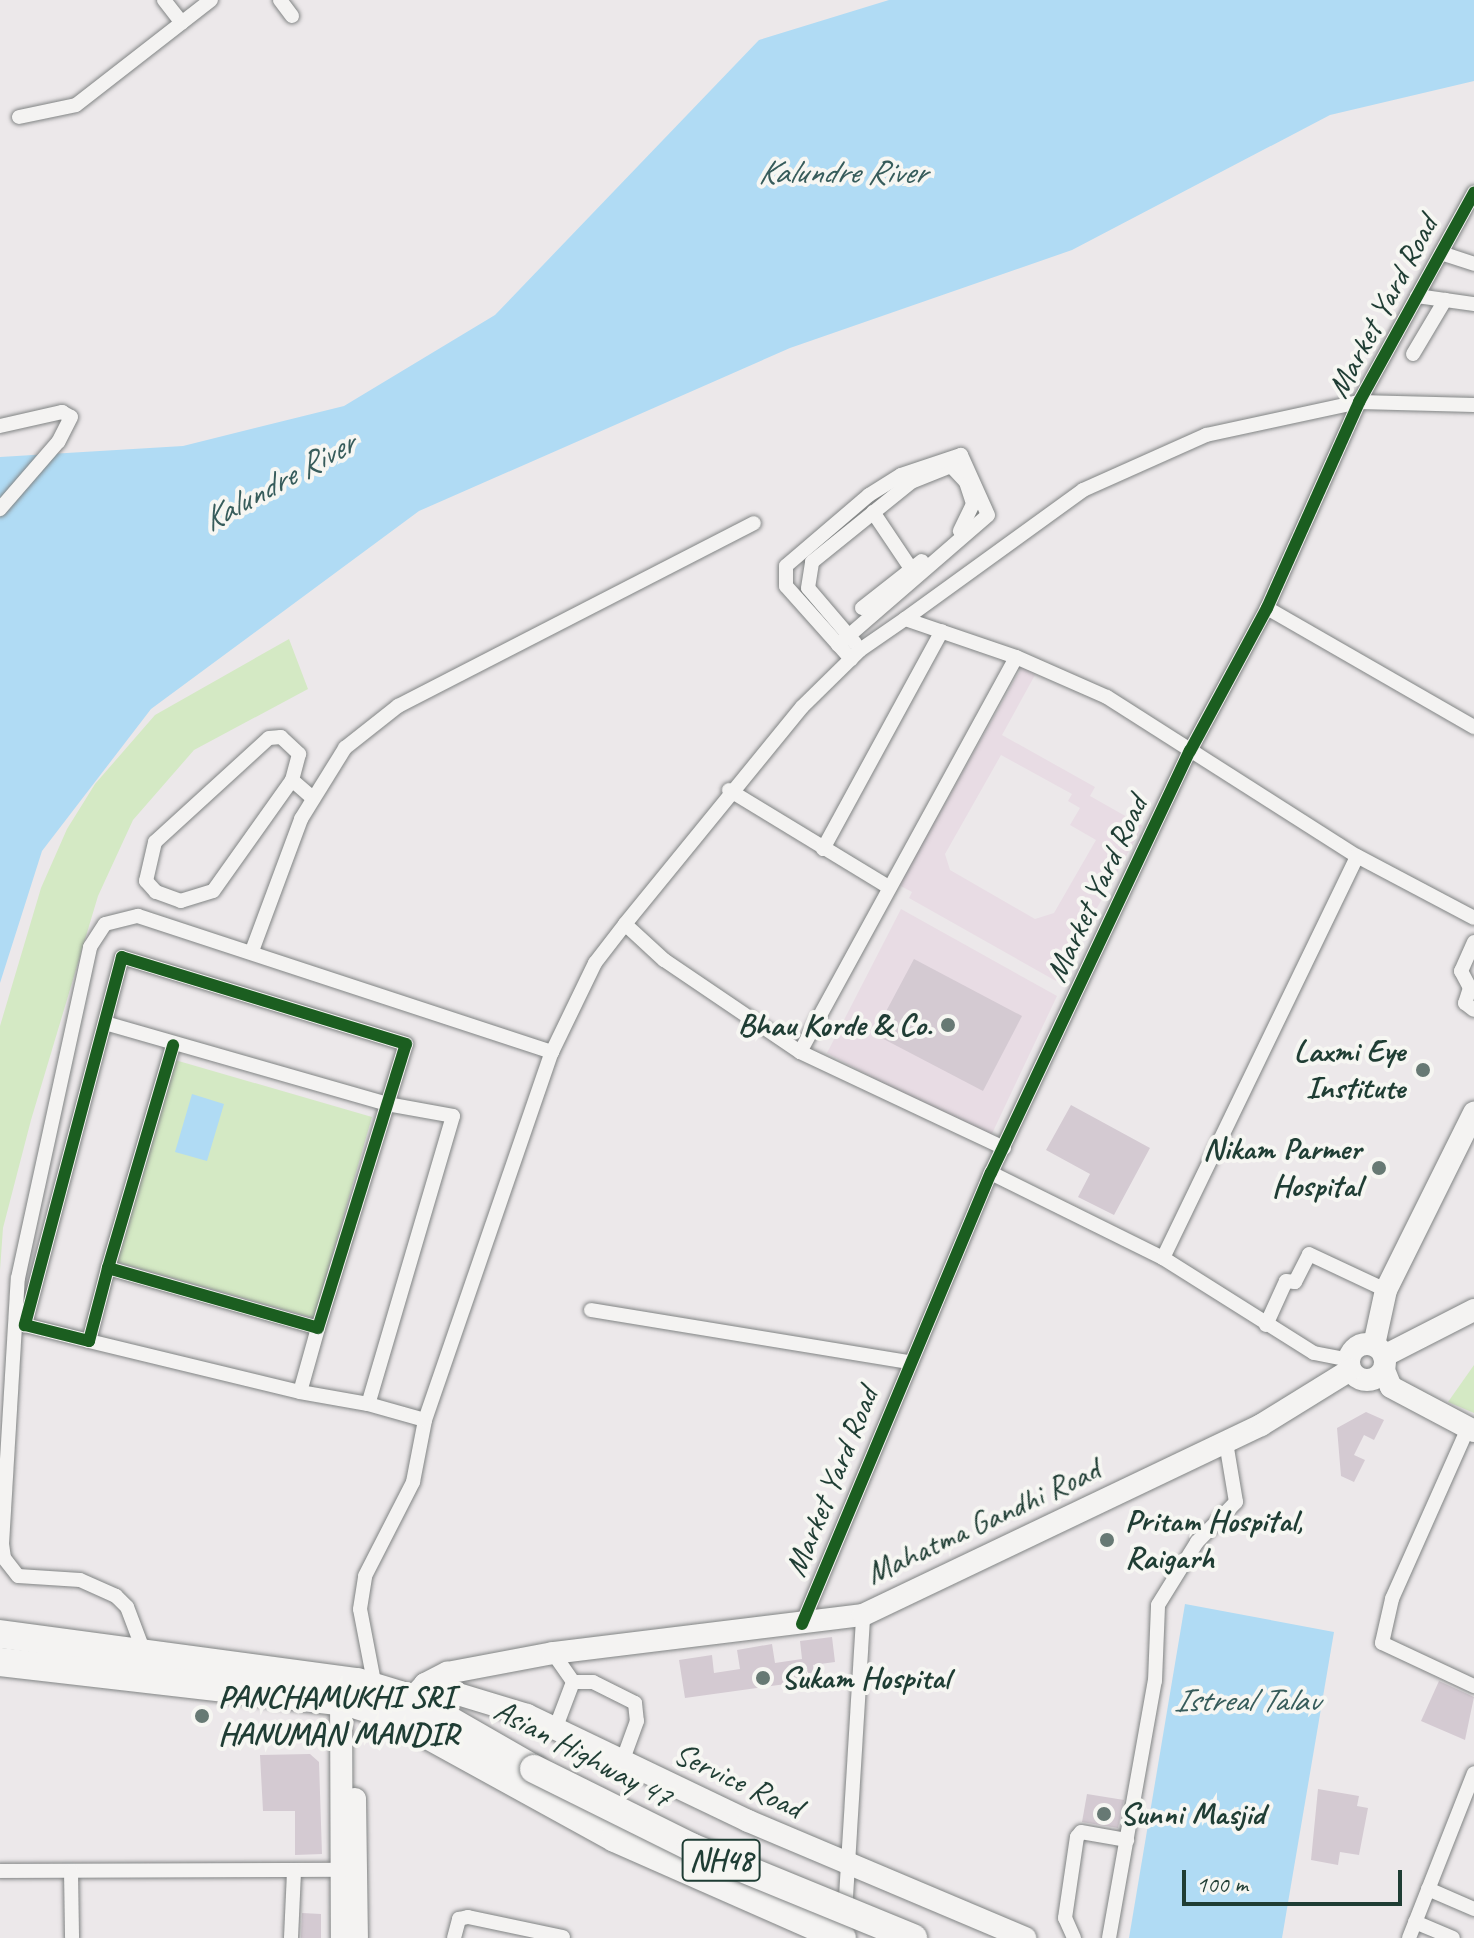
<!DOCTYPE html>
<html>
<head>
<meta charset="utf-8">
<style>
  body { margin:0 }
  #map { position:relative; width:1474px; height:1938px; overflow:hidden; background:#ece8ea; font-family:Caveat,sans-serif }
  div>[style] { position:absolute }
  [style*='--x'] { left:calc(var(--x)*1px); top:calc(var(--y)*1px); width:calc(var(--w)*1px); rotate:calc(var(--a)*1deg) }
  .built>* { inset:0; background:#e8dce4 }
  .green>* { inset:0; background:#d4e9c4 }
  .water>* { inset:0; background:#b0dbf4 }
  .building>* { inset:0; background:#d4cad2 }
  .roads { filter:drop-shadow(0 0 2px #818484) drop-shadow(0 0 2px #818484) }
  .street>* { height:14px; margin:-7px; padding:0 7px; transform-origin:7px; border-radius:7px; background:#f4f3f2 }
  .secondary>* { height:22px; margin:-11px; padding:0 11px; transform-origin:11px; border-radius:11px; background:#f4f3f2 }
  .secondary>.ring { margin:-11px; padding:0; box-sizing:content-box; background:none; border:22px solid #f4f3f2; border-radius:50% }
  .highway>* { height:28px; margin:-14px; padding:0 14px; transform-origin:14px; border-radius:14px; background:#f4f3f2 }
  .bridges { filter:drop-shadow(0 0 2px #818484) drop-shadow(0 0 2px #818484) }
  .highway-bridge>* { height:28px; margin:-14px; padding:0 14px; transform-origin:14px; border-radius:14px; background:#f4f3f2 }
  .cycleway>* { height:12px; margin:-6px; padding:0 6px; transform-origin:6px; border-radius:6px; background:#1b5e20 }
  .dots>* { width:22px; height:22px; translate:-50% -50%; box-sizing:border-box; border:4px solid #f6f6f2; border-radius:50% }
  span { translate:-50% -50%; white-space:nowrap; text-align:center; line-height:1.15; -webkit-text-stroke:8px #f6f6f2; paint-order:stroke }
  .shield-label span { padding:2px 6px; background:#f6f6f2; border:2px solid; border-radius:6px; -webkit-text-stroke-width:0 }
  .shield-label { font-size:30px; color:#1f3d34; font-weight:700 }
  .street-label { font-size:32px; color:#1f3d34 }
  .poi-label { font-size:32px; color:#1f3d34; font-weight:700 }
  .right { translate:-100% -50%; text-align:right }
  .left { translate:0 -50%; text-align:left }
  .water-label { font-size:34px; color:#375c5b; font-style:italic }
  .scale { position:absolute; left:1182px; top:1870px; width:220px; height:36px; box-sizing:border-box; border:4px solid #1f3d34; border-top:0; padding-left:10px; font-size:24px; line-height:28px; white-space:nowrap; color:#1f3d34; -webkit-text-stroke:6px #f6f6f2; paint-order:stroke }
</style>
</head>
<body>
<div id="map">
  <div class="built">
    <div style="clip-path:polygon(evenodd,1022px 667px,1035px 675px,1002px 735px,1095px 787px,1090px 796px,1143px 826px,1056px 981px,909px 898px,912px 892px,899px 885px,1022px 667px,1001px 755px,1072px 794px,1068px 801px,1080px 808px,1070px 825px,1096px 840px,1054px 913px,1035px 919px,950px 870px,945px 854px,1001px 755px)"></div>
    <div style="clip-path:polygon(901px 909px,1057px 996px,989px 1140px,827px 1053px)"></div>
  </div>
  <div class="green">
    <div style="clip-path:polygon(289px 639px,308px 689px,194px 750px,133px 820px,98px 896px,31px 1120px,3px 1228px,0 1270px,0 1026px,41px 888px,67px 829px,95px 784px,155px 715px)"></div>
    <div style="clip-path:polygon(175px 1060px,372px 1117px,314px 1318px,117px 1262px)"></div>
    <div style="clip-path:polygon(1474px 1365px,1474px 1413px,1448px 1402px)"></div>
  </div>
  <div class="water">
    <div style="clip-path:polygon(889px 0,1474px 0,1474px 81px,1330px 115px,1072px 250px,790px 348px,419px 511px,151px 709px,42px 851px,0 983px,0 457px,183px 446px,344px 406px,495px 315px,759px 40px)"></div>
    <div style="clip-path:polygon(192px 1094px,224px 1104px,207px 1161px,175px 1152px)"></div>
    <div style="clip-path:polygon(1185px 1604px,1334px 1632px,1282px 1938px,1129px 1938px)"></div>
  </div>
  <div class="building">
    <div style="clip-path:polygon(914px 959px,1022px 1016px,983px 1091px,874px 1034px)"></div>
    <div style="clip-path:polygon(1071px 1105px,1150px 1148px,1114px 1215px,1078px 1197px,1090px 1174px,1046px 1150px)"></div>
    <div style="clip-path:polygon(1366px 1412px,1384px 1420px,1374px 1440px,1364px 1435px,1354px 1455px,1365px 1460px,1354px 1482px,1341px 1476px,1337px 1428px)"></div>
    <div style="clip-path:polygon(832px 1637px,835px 1662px,813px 1665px,815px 1680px,685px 1698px,679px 1660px,712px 1655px,714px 1673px,740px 1669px,737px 1650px,772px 1644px,775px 1663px,802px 1659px,800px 1641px)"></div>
    <div style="clip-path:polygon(1439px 1681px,1474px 1697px,1465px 1740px,1421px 1721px)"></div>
    <div style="clip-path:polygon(310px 1754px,319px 1762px,322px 1854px,295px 1855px,295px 1811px,263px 1811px,260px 1755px)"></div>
    <div style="clip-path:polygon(1318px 1789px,1359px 1796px,1357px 1806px,1368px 1808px,1359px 1855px,1340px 1852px,1338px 1865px,1311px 1860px)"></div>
    <div style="clip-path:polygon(1087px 1794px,1124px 1800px,1118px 1828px,1082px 1822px)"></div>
    <div style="clip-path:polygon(302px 1913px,321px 1914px,321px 1938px,301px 1938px)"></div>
  </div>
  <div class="roads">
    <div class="street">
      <div style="--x:164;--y:0;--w:29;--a:52"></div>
      <div style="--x:280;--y:0;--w:20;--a:53"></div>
      <div style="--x:19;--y:117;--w:58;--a:-11.9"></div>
      <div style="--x:76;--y:105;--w:171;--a:-37.9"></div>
      <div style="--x:1441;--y:253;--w:35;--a:18"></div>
      <div style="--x:1417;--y:296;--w:58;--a:8"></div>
      <div style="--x:1413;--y:354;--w:63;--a:-59.3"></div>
      <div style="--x:0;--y:426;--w:64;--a:-12.7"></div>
      <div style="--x:62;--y:412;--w:10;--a:29"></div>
      <div style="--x:71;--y:417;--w:28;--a:117"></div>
      <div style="--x:58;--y:442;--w:89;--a:130.9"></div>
      <div style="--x:873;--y:512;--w:70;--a:56.1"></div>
      <div style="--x:862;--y:608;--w:76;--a:-38.1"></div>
      <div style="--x:1267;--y:608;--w:239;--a:29.9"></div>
      <div style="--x:905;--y:619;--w:220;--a:-35.9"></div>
      <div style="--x:1083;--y:490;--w:135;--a:-24.1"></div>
      <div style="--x:1206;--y:435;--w:157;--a:-12.2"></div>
      <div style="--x:1359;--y:402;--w:115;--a:1.5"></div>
      <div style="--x:855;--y:643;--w:72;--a:-130.5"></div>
      <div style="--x:808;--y:588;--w:26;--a:-81"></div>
      <div style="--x:812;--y:562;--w:127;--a:-38.9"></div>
      <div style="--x:911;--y:482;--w:43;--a:-21.8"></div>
      <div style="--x:951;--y:466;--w:22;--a:47"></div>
      <div style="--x:966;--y:482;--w:23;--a:72"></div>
      <div style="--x:973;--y:504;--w:30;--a:116"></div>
      <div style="--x:838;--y:645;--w:198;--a:-40.9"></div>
      <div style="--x:988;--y:515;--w:66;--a:-114.2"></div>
      <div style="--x:961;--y:455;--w:63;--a:161.6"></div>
      <div style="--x:901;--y:475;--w:38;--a:148"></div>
      <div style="--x:869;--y:495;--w:109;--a:139.5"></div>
      <div style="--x:786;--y:566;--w:20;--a:90"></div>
      <div style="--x:786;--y:586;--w:98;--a:48.3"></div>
      <div style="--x:292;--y:780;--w:136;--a:125.4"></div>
      <div style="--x:213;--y:891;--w:34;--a:163"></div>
      <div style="--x:181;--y:901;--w:27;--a:-160"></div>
      <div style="--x:156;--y:892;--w:15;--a:-132"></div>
      <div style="--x:146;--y:881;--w:40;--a:-77"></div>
      <div style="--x:155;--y:842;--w:154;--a:-42.4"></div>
      <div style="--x:269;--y:738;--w:12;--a:-5"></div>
      <div style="--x:281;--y:737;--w:25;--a:43"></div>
      <div style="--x:299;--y:754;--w:27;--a:105"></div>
      <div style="--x:292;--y:780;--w:28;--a:41"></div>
      <div style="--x:729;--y:790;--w:185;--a:31.3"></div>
      <div style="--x:823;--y:849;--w:248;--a:-61.4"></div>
      <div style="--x:1474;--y:942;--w:32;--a:114"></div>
      <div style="--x:1461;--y:971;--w:19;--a:62"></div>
      <div style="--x:1470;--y:988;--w:16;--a:108"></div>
      <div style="--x:1465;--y:1003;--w:11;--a:38"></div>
      <div style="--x:252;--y:951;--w:141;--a:-69.6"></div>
      <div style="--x:301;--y:819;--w:84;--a:-58.2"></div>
      <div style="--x:345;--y:748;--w:68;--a:-38.4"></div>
      <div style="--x:398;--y:706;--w:400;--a:-27.2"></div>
      <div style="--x:105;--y:1023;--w:293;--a:16"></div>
      <div style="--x:387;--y:1104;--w:67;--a:10.3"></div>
      <div style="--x:453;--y:1116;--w:300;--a:106.4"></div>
      <div style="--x:368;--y:1404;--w:59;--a:15.7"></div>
      <div style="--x:800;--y:1052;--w:450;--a:-61.3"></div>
      <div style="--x:1004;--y:1148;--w:225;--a:-154.8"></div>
      <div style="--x:800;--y:1052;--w:164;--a:-145.9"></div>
      <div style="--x:664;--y:960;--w:53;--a:-137.3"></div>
      <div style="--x:625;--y:924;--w:280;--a:-50.8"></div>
      <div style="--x:802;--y:707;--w:81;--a:-44.5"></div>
      <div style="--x:860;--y:650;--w:55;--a:-34.6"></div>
      <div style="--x:905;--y:619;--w:117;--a:18.9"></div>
      <div style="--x:1016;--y:657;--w:99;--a:23.7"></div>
      <div style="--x:1107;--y:697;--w:296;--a:32.5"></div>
      <div style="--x:1357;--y:856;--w:132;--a:27.9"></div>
      <div style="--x:991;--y:1173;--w:192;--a:26.3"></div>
      <div style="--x:1163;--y:1258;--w:178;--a:32.2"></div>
      <div style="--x:1314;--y:1353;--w:36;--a:11"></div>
      <div style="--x:1163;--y:1258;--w:446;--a:-64.2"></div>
      <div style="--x:108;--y:1268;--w:218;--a:15.9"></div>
      <div style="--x:318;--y:1328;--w:297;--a:-72.8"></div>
      <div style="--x:406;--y:1044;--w:297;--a:-163"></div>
      <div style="--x:122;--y:957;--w:381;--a:104.8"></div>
      <div style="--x:25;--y:1325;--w:66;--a:14"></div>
      <div style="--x:89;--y:1341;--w:75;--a:-75.4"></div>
      <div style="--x:108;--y:1268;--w:232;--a:-73.7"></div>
      <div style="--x:591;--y:1310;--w:323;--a:9.3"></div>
      <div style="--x:1266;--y:1325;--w:48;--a:-65.6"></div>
      <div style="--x:1286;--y:1281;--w:9;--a:6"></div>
      <div style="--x:1295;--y:1282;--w:31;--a:-63"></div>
      <div style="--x:1309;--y:1254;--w:85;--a:25.1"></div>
      <div style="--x:318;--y:1328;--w:66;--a:105.7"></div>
      <div style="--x:300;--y:1392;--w:69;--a:10"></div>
      <div style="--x:89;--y:1341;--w:217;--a:13.6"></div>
      <div style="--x:1468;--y:1428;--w:187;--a:114"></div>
      <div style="--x:1392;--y:1599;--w:45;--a:102.8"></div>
      <div style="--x:1382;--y:1643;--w:102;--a:25.1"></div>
      <div style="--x:802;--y:1624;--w:489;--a:-67.3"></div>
      <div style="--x:991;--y:1173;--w:467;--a:-64.8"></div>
      <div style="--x:1190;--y:751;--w:162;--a:-61.7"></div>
      <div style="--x:1267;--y:608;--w:226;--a:-65.9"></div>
      <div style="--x:1359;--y:402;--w:239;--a:-61.2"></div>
      <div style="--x:144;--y:1652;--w:48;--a:-110.7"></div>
      <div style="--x:127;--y:1607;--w:16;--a:-135"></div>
      <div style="--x:116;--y:1596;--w:39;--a:-156"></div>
      <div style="--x:80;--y:1580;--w:62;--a:-176.3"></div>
      <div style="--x:18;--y:1576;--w:23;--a:-128"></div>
      <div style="--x:4;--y:1558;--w:14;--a:-98"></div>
      <div style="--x:2;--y:1544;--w:266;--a:-86.6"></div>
      <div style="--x:18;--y:1278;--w:339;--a:-77.7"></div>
      <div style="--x:90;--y:947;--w:27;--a:-57"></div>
      <div style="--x:105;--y:924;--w:34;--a:-14"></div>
      <div style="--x:138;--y:916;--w:436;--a:18.2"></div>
      <div style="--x:553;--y:1653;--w:35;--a:55"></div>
      <div style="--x:573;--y:1682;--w:20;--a:0"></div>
      <div style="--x:593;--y:1682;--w:47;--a:26.6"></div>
      <div style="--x:635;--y:1703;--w:18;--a:84"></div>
      <div style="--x:637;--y:1721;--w:44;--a:110.1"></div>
      <div style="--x:375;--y:1687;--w:79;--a:-100.9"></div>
      <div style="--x:360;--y:1609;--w:33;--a:-81"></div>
      <div style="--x:365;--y:1576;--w:106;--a:-62.9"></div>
      <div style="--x:413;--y:1482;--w:63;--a:-79"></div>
      <div style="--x:425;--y:1420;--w:389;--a:-71"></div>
      <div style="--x:552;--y:1052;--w:99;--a:-64.2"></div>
      <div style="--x:595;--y:963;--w:49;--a:-52.4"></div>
      <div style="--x:554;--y:1732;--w:53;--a:-69.2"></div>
      <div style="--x:0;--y:1871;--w:348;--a:-0.2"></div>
      <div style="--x:71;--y:1871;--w:67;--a:89.1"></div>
      <div style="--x:1428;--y:1889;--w:50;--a:23.5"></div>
      <div style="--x:845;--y:1913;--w:299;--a:-86.5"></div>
      <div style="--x:1415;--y:1922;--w:41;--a:22.8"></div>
      <div style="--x:291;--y:1938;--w:67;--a:-87.4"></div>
      <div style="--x:454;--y:1938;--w:20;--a:-75"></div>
      <div style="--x:459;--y:1919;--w:9;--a:-13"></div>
      <div style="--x:468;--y:1917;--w:97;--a:11.9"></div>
      <div style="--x:1074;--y:1938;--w:22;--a:-114"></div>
      <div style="--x:1065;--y:1918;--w:82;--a:-81.6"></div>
      <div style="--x:1077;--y:1837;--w:6;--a:-51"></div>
      <div style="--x:1081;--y:1832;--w:47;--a:9.9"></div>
      <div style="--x:1109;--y:1938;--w:261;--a:-79.9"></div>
      <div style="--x:1155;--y:1681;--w:76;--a:-87.7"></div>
      <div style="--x:1158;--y:1605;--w:74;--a:-58.2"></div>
      <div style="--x:1197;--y:1542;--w:56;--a:-45.7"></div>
      <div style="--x:1236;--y:1502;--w:61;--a:-99.5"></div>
      <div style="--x:1409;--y:1938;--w:177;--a:-68.5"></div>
    </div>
    <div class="secondary">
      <div class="ring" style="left:1349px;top:1344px;width:14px;height:14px"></div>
      <div style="--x:1374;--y:1345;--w:56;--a:-77.7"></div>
      <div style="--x:1386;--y:1290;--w:198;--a:-63.6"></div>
      <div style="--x:1384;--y:1356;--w:101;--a:-27.1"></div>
      <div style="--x:1384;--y:1370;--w:18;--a:68"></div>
      <div style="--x:1391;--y:1387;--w:94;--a:27.9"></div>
      <div style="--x:425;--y:1684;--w:107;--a:16.9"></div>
      <div style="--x:527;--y:1715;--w:245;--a:25.6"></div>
      <div style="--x:748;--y:1821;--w:301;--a:22.9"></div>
      <div style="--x:341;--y:1687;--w:251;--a:89.8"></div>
      <div style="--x:401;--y:1710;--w:35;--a:-47"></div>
      <div style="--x:425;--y:1684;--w:25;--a:-27"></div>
      <div style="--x:447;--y:1673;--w:108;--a:-10.7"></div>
      <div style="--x:553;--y:1653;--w:312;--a:-7"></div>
      <div style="--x:863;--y:1615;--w:441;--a:-25.5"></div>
      <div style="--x:1261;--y:1425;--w:105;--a:-31.7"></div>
      <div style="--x:355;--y:1799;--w:139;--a:89.2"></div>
    </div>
    <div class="highway">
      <div style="--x:0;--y:1634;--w:360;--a:7.7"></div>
      <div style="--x:357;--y:1682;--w:55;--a:16.8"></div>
      <div style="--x:410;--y:1698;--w:143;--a:29.8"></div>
      <div style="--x:0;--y:1662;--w:349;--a:6.6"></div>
      <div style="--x:347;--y:1702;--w:50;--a:17.4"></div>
      <div style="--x:395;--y:1717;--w:251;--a:28.8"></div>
      <div style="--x:615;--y:1838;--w:248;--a:23.8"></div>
    </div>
  </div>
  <div class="bridges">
    <div class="highway-bridge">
      <div style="--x:534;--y:1769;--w:175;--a:26.4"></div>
      <div style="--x:691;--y:1847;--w:240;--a:22.3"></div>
    </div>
  </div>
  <div class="cycleway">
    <div style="--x:108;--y:1268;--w:218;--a:15.9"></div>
    <div style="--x:318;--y:1328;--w:297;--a:-72.8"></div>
    <div style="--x:406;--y:1044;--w:297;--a:-163"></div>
    <div style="--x:122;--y:957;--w:381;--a:104.8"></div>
    <div style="--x:25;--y:1325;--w:66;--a:14"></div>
    <div style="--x:89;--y:1341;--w:75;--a:-75.4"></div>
    <div style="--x:108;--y:1268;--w:232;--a:-73.7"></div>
    <div style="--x:802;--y:1624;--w:489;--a:-67.3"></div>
    <div style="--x:991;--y:1173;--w:467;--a:-64.8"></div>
    <div style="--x:1190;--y:751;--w:162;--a:-61.7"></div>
    <div style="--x:1267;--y:608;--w:226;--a:-65.9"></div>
    <div style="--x:1359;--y:402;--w:239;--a:-61.2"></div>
  </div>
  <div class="dots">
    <div style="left:948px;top:1025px;background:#677974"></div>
    <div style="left:1423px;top:1070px;background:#677974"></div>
    <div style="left:1379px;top:1168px;background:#677974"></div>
    <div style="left:1107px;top:1540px;background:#677974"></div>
    <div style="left:763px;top:1678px;background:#677974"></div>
    <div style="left:202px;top:1716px;background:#677974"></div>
    <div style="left:1104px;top:1814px;background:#677974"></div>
  </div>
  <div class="shield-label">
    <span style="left:721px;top:1860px">NH48</span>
  </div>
  <div class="street-label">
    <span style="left:1383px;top:307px;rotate:-62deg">Market Yard Road</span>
    <span style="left:1097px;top:889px;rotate:-65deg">Market Yard Road</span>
    <span style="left:832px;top:1482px;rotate:-68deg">Market Yard Road</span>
    <span style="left:983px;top:1522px;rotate:-25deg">Mahatma Gandhi Road</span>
    <span style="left:583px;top:1754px;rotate:28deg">Asian Highway 47</span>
    <span style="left:738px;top:1781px;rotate:25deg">Service Road</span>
  </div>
  <div class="poi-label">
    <span class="right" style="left:932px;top:1025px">Bhau Korde &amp; Co.</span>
    <span class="right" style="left:1405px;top:1070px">Laxmi Eye<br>Institute</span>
    <span class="right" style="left:1361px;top:1168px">Nikam Parmer<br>Hospital</span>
    <span class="left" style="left:1125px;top:1540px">Pritam Hospital,<br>Raigarh</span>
    <span class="left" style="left:781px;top:1678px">Sukam Hospital</span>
    <span class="left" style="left:218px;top:1716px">PANCHAMUKHI SRI<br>HANUMAN MANDIR</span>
    <span class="left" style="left:1120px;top:1814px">Sunni Masjid</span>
  </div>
  <div class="water-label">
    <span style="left:842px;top:172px">Kalundre River</span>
    <span style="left:278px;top:481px;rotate:-29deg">Kalundre River</span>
    <span style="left:1246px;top:1700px">Istreal Talav</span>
  </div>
  <div class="scale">100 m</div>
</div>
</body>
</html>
